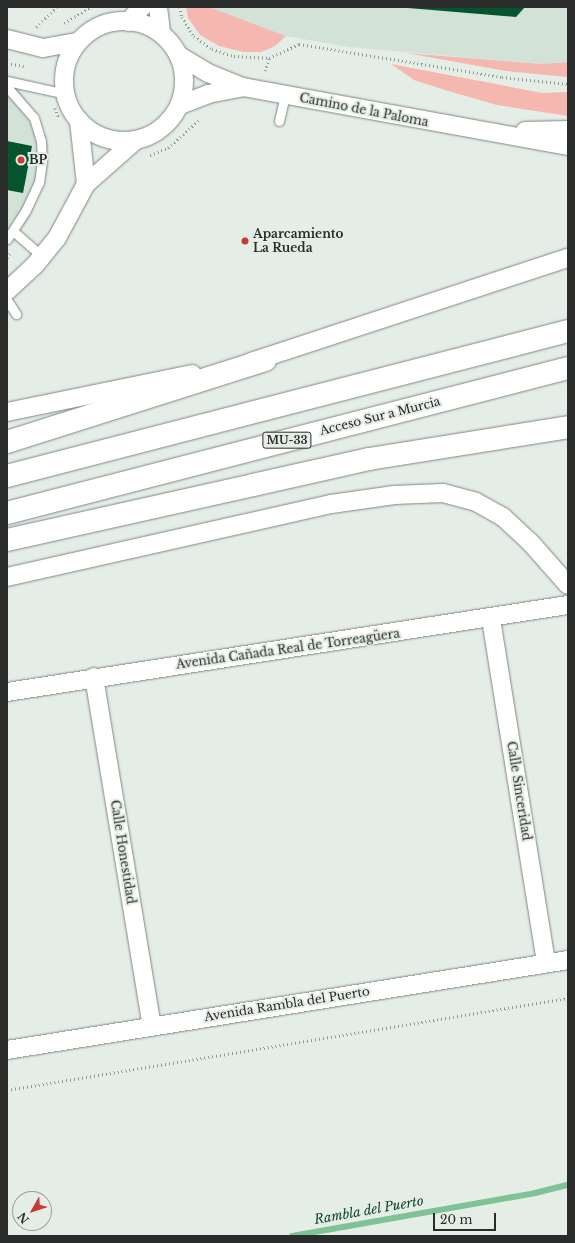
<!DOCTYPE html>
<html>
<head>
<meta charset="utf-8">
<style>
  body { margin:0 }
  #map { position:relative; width:575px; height:1243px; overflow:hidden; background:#e4ede6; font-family:"Libre Baskerville",serif }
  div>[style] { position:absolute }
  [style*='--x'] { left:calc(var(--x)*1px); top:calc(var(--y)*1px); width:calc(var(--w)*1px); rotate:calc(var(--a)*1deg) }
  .built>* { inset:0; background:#d2e2d7 }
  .green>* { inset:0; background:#f4b8b1 }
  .stream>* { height:6px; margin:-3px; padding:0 3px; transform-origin:3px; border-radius:3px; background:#7ec295 }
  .building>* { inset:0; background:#04542e }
  .path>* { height:2.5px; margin-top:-1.25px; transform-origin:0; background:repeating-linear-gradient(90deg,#939994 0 1px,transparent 0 4px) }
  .roads { filter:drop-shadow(0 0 1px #7f8782) drop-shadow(0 0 1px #7f8782) }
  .lane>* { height:9px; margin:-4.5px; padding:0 4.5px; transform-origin:4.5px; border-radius:4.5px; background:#fff }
  .street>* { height:18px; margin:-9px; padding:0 9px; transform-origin:9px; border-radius:9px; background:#fff }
  .street>.ring { margin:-9px; padding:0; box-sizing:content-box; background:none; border:18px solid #fff; border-radius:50% }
  .highway>* { height:22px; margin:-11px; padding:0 11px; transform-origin:11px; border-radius:11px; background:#fff }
  .dots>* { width:11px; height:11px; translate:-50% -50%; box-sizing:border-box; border:2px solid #e4ede6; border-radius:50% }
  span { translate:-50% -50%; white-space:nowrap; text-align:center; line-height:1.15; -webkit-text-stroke:4px #e4ede6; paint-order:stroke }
  .shield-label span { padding:1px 3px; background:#e4ede6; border:1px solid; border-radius:3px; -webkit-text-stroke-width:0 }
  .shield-label { font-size:11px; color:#292c2a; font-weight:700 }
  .street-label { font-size:12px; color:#292c2a }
  .poi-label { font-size:12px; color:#292c2a; font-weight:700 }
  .left { translate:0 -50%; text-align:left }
  .water-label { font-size:13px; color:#0e4427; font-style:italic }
  .frame { position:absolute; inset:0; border:8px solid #292c2a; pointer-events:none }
  .north { position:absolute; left:12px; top:1191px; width:40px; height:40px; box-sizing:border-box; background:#e4ede6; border:1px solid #99a09b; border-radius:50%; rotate:231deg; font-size:11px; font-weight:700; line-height:16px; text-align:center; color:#292c2a }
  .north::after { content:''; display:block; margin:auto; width:14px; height:18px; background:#c83a36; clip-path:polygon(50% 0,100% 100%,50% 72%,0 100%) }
  .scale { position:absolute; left:433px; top:1213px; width:63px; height:18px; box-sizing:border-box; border:2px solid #292c2a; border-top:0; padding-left:5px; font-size:12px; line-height:14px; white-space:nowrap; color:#292c2a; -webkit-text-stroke:3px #e4ede6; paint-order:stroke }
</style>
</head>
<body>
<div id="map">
  <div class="built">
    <div style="clip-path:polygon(209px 7px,568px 7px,568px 62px,541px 64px,349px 47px,286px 36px)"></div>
    <div style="clip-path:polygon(7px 75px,38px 115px,48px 144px,45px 181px,29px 219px,7px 248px)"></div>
  </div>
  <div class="green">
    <div style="clip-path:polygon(186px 7px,209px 7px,286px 36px,275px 46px,261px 52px,243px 52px,219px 46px,200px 35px,188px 18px)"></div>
    <div style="clip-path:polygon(406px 53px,541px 64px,568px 62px,568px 77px,506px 71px)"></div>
    <div style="clip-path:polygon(391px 64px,542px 93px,568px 92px,568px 116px,497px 105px,445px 90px,414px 80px)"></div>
  </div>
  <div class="stream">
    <div style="--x:292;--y:1236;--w:247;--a:-10"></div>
    <div style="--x:535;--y:1193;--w:34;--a:-14"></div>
  </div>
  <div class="building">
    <div style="clip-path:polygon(396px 7px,525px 7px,516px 17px)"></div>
    <div style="clip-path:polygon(7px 141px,32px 146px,23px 193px,7px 190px)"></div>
  </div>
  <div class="path">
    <div style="--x:180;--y:7;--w:10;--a:79"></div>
    <div style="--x:182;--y:17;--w:22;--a:58"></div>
    <div style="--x:194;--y:36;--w:22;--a:36"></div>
    <div style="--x:212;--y:49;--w:23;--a:18"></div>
    <div style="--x:234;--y:56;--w:35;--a:3"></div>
    <div style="--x:269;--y:58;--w:33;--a:-25"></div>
    <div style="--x:299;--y:44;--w:206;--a:9.2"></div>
    <div style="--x:502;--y:77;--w:66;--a:6.1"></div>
    <div style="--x:64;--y:23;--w:31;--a:-31"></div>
    <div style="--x:36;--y:27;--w:29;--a:-44"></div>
    <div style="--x:7;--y:63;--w:17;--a:10"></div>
    <div style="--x:265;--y:71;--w:14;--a:-73"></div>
    <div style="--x:55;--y:108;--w:11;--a:68"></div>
    <div style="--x:150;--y:155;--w:19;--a:-21"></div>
    <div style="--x:168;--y:148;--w:42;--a:-42.1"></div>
    <div style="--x:7;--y:258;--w:6;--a:-59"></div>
    <div style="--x:7;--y:1090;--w:568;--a:-9.31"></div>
  </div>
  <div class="roads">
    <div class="lane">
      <div style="--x:7;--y:81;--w:60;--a:12.4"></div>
      <div style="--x:7;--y:87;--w:41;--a:48.9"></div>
      <div style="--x:34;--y:118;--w:24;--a:73"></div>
      <div style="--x:41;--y:141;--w:20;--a:87"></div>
      <div style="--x:42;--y:161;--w:21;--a:98"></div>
      <div style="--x:39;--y:182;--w:31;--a:115"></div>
      <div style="--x:26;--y:210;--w:35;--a:123"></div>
      <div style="--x:279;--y:121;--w:27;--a:-77"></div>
      <div style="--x:13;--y:231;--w:38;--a:41"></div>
      <div style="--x:7;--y:300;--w:17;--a:57"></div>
    </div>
    <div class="street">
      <div style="--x:158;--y:7;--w:26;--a:83"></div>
      <div class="ring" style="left:64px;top:21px;width:102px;height:102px"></div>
      <div style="--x:128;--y:22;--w:21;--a:-47"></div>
      <div style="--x:7;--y:39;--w:37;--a:14"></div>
      <div style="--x:43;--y:48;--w:35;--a:-10"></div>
      <div style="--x:178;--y:55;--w:35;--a:31"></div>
      <div style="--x:208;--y:73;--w:38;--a:22"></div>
      <div style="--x:243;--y:87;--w:330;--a:10.3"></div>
      <div style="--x:180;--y:105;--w:30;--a:-21"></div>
      <div style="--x:208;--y:94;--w:36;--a:-11"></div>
      <div style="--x:79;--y:121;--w:63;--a:83.7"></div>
      <div style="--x:525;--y:131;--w:43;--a:-1.3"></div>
      <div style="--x:7;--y:291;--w:38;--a:-43"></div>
      <div style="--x:35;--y:265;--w:35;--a:-51"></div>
      <div style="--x:57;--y:238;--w:61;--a:-61.8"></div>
      <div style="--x:86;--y:184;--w:65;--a:-41.3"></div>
      <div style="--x:251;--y:362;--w:334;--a:-18.2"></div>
      <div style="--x:7;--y:412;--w:189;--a:-11.6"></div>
      <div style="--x:7;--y:577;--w:332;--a:-12.7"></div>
      <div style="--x:331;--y:504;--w:64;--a:-8.1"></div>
      <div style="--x:394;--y:495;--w:49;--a:-2.3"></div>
      <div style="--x:443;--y:493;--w:34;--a:15"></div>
      <div style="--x:476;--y:502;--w:31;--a:29"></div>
      <div style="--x:503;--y:517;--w:37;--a:43"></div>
      <div style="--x:530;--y:542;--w:57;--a:48.5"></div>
      <div style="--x:491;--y:619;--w:348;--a:80.9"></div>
      <div style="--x:94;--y:677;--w:354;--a:80.6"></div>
      <div style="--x:7;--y:692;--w:568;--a:-8.82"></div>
      <div style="--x:7;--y:1050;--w:568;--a:-9.11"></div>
    </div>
    <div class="highway">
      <div style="--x:7;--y:442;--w:271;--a:-17.6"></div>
      <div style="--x:7;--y:476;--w:579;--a:-14.49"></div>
      <div style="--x:7;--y:513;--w:579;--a:-14.49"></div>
      <div style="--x:7;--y:540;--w:371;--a:-12.6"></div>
      <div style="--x:369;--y:459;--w:202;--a:-9.1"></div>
    </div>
  </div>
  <div class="dots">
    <div style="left:21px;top:160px;background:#c83a36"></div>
    <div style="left:245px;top:241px;background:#c83a36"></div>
  </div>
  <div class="shield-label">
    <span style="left:287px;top:440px">MU-33</span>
  </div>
  <div class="street-label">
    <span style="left:364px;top:110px;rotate:11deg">Camino de la Paloma</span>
    <span style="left:380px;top:416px;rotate:-14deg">Acceso Sur a Murcia</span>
    <span style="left:288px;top:649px;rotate:-8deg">Avenida Cañada Real de Torreagüera</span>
    <span style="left:519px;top:791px;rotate:81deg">Calle Sinceridad</span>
    <span style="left:123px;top:852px;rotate:81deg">Calle Honestidad</span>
    <span style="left:287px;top:1004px;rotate:-9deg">Avenida Rambla del Puerto</span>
  </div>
  <div class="poi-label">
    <span class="left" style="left:29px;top:160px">BP</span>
    <span class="left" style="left:253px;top:241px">Aparcamiento<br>La Rueda</span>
  </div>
  <div class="water-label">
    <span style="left:369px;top:1211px;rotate:-10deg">Rambla del Puerto</span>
  </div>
  <div class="frame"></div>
  <div class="north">N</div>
  <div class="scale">20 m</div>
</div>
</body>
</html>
